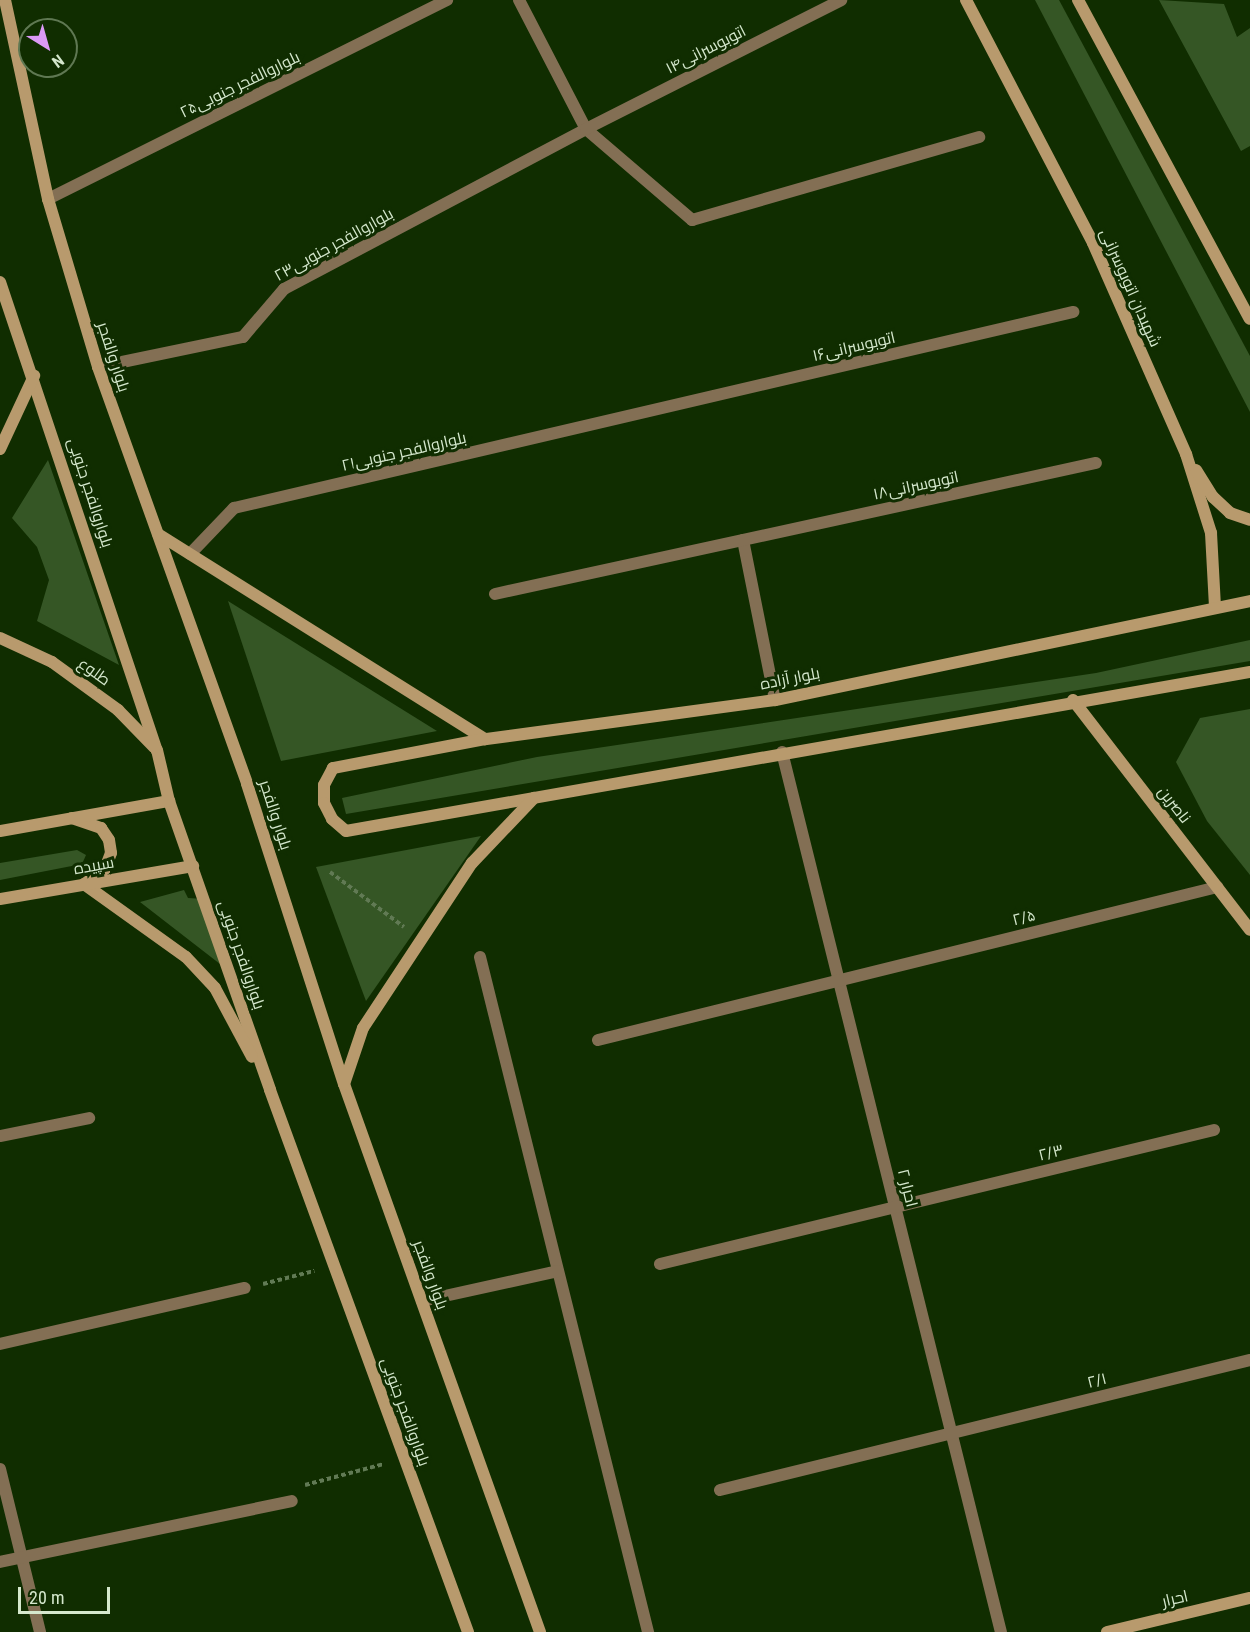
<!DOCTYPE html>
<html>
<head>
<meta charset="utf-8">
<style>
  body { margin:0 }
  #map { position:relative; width:1250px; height:1632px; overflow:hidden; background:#102d00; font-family:"Roboto Condensed",Cairo,sans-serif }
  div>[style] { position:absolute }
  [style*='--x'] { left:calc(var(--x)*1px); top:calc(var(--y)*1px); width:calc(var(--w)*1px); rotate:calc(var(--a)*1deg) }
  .green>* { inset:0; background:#355625 }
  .path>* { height:4px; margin-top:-2px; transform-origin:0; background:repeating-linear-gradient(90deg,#617a54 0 4.5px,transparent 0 7.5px) }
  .street>* { height:12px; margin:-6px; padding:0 6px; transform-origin:6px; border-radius:6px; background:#836f54 }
  .secondary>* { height:12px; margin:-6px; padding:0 6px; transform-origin:6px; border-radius:6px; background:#b89a6d }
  span { translate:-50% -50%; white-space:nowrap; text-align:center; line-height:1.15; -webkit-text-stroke:6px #102d00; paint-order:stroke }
  .street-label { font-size:16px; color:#d5e8cd }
  .north { position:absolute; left:18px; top:18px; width:60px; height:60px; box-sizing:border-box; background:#102d00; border:2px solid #5f7852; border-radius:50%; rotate:143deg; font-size:16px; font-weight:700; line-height:24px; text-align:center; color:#d5e8cd }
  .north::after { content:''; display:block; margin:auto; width:21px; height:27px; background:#db99f5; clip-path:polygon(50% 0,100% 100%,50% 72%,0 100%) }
  .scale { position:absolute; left:18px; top:1587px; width:92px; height:27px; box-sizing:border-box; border:3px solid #d5e8cd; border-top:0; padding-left:8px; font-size:18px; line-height:21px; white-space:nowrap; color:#d5e8cd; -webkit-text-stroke:4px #102d00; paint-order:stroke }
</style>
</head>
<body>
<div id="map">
  <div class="green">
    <div style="clip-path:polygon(1035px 0,1059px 0,1250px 356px,1250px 412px)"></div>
    <div style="clip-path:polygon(1159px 0,1224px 4px,1237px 37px,1250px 28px,1250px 146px,1241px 151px)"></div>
    <div style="clip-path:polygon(48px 460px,119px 665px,37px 621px,49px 580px,37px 547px,12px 518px)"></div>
    <div style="clip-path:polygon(228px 601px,437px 731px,281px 761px)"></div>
    <div style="clip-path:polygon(1250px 640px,1250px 661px,346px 814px,342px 798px,537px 757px,1096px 673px)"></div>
    <div style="clip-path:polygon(1250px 709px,1250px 875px,1207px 821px,1176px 762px,1200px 718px)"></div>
    <div style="clip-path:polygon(481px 836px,366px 1001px,316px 867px)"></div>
    <div style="clip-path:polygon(77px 850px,86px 855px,82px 864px,0 880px,0 863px)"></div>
    <div style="clip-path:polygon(184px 890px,188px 898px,204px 899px,220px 964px,140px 902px)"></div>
  </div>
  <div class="path">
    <div style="--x:330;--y:872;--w:92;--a:36.6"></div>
    <div style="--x:263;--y:1284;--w:53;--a:-14.3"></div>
    <div style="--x:305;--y:1485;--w:82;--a:-14.9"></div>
  </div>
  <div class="street">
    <div style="--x:519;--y:0;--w:145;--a:62.6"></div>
    <div style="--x:586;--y:129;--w:140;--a:40.6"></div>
    <div style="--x:692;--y:220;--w:299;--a:-16.1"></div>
    <div style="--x:48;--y:199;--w:446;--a:-26.5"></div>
    <div style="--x:98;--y:367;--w:148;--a:-11.7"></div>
    <div style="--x:243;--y:337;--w:63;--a:-49.5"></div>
    <div style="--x:284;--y:289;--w:342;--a:-27.9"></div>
    <div style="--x:586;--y:129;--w:286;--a:-26.8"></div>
    <div style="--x:743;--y:540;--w:163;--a:78.7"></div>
    <div style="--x:190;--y:554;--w:64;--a:-46.3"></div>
    <div style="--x:234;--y:508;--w:862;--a:-13.15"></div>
    <div style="--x:495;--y:594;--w:615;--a:-12.3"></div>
    <div style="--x:782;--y:752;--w:907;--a:76.03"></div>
    <div style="--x:480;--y:957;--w:696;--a:76.02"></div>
    <div style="--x:598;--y:1040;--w:638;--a:-13.88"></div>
    <div style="--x:0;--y:1136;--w:91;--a:-11.4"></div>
    <div style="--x:660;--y:1264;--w:570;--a:-13.6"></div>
    <div style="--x:422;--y:1301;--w:139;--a:-12.4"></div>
    <div style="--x:0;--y:1344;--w:251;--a:-12.9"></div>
    <div style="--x:0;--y:1469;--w:168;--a:76.2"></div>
    <div style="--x:720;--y:1490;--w:546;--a:-13.78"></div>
    <div style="--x:0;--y:1562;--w:298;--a:-11.8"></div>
  </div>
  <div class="secondary">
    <div style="--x:5;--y:0;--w:204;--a:77.8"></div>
    <div style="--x:48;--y:199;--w:175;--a:73.4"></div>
    <div style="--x:98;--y:367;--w:443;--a:70.3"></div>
    <div style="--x:247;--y:784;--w:315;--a:72.1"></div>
    <div style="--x:344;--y:1084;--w:582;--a:70.32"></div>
    <div style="--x:966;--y:0;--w:274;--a:62.4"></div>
    <div style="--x:1093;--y:243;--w:231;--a:66.2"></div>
    <div style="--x:1186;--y:454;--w:83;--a:72.4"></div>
    <div style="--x:1211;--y:533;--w:74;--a:86.9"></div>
    <div style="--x:1078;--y:0;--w:362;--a:61.7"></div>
    <div style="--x:0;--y:282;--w:494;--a:71.5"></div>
    <div style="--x:157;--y:750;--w:52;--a:76.8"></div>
    <div style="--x:169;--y:801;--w:306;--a:70.7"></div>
    <div style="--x:270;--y:1090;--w:577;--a:69.93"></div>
    <div style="--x:0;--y:449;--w:81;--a:-65"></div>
    <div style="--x:1196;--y:470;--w:32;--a:58"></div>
    <div style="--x:1213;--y:497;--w:23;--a:43"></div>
    <div style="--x:1230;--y:513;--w:21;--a:19"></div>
    <div style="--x:158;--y:534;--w:386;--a:32.1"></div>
    <div style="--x:1250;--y:601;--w:485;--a:168.2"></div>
    <div style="--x:775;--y:700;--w:293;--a:172.3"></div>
    <div style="--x:485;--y:739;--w:155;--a:169.2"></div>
    <div style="--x:333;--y:768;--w:19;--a:118"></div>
    <div style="--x:324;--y:785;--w:18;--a:90"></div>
    <div style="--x:324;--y:803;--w:18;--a:63"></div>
    <div style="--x:332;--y:819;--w:18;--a:41"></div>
    <div style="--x:346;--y:831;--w:918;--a:-9.98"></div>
    <div style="--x:0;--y:638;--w:57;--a:24.8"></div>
    <div style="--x:52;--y:662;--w:82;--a:36"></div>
    <div style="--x:118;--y:710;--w:52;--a:45.8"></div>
    <div style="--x:1073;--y:700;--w:290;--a:52.4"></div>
    <div style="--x:72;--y:818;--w:31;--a:19"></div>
    <div style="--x:101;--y:828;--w:14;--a:56"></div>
    <div style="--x:109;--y:840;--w:13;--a:81"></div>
    <div style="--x:111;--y:853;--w:17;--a:111"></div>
    <div style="--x:105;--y:869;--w:26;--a:144"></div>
    <div style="--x:84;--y:884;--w:125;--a:35.6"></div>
    <div style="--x:186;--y:957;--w:42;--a:46.9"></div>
    <div style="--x:215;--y:988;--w:78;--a:61.8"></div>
    <div style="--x:0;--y:831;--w:172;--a:-10.1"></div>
    <div style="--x:0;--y:899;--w:196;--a:-9.7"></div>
    <div style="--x:344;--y:1084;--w:59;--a:-71.3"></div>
    <div style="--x:363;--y:1028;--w:198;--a:-56.6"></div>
    <div style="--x:472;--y:863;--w:90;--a:-46.4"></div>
    <div style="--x:1107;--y:1632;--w:147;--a:-13.4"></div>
  </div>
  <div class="street-label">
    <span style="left:706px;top:50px;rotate:-27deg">اتوبوسرانی۱۴</span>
    <span style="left:240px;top:85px;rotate:-26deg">بلواروالفجر جنوبی۲۵</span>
    <span style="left:334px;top:245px;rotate:-29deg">بلواروالفجر جنوبی۲۳</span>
    <span style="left:1130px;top:288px;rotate:66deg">شهیدان اتوبوسرانی</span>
    <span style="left:854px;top:347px;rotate:-13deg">اتوبوسرانی۱۶</span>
    <span style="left:113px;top:357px;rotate:72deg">بلوار والفجر</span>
    <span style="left:404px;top:452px;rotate:-13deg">بلواروالفجر جنوبی۲۱</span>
    <span style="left:916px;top:486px;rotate:-12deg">اتوبوسرانی۱۸</span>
    <span style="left:90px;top:493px;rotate:72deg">بلواروالفجر جنوبی</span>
    <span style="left:94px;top:672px;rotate:36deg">طلوع</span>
    <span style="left:790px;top:679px;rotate:-11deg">بلوار آزاده</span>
    <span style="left:1174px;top:805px;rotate:52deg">ناصرین</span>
    <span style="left:275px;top:815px;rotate:72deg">بلوار والفجر</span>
    <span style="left:94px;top:866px;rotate:-10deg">سپیده</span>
    <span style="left:1024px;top:918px;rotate:-14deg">۲/۵</span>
    <span style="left:241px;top:955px;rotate:71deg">بلواروالفجر جنوبی</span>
    <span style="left:1051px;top:1153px;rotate:-14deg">۲/۳</span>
    <span style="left:907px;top:1188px;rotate:76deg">۲ احرار</span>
    <span style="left:430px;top:1275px;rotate:70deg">بلوار والفجر</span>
    <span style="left:1097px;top:1381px;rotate:-14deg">۲/۱</span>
    <span style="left:405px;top:1412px;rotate:70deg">بلواروالفجر جنوبی</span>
    <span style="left:1175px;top:1599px;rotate:-13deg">احرار</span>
  </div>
  <div class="north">N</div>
  <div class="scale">20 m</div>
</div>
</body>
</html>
